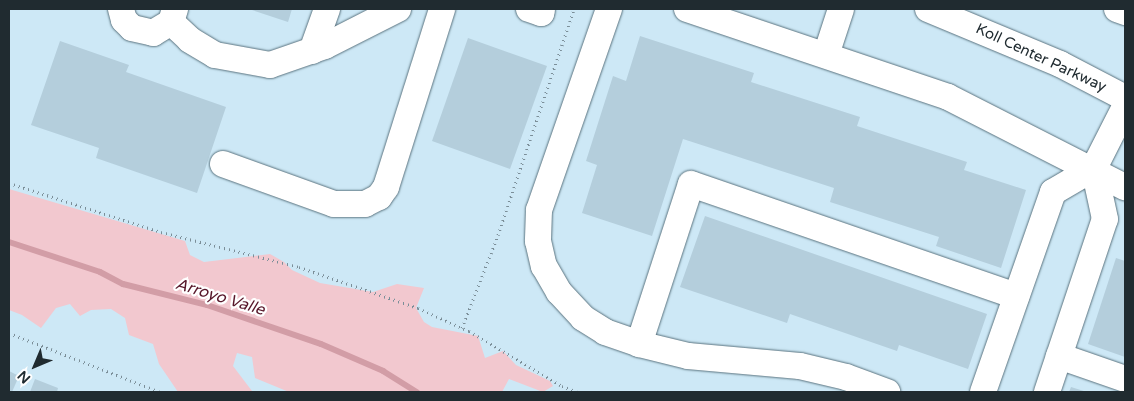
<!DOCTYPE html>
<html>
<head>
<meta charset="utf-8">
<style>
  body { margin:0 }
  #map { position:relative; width:1134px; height:401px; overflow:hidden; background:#cde8f6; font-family:"Varela Round",sans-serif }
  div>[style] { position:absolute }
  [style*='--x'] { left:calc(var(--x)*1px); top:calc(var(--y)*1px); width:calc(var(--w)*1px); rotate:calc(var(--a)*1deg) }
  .green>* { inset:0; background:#f2c8cf }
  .stream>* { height:6px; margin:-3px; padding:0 3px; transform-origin:3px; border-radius:3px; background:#d29da6 }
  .building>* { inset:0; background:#b4cedc }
  .path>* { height:3px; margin-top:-1.5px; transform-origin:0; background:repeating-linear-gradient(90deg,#7b8e98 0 1px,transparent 0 5px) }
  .roads { filter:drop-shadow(0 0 1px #5a737f) drop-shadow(0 0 1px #5a737f) }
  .minor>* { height:26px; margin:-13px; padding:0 13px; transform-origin:13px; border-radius:13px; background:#fff }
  span { translate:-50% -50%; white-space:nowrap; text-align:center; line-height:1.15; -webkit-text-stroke:4.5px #fff; paint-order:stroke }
  .street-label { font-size:15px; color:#202b30 }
  .water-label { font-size:16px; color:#57172a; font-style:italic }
  .frame { position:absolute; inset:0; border:10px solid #202b30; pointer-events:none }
  .north { position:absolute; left:10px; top:341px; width:50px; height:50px; -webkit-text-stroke:4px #fff; paint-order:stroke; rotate:225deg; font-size:14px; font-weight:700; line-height:20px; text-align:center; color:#202b30 }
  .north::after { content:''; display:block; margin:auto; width:18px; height:22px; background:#202b30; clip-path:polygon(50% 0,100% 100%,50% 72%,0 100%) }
</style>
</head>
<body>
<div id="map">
  <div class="green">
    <div style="clip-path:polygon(9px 189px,185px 241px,190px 255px,204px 262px,270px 254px,284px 262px,292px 270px,320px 283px,373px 292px,397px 284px,424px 288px,416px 308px,424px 322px,432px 327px,478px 336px,485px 358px,503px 351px,516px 365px,550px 381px,553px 386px,543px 392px,509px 379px,502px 392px,289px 392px,255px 378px,252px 357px,237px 353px,233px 366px,252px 391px,178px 392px,159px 364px,153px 344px,129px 335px,125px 318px,111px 309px,91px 310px,80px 316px,70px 304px,56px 308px,41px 328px,22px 315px,9px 310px)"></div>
  </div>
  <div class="stream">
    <div style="--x:9;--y:242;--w:96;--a:18.2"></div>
    <div style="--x:100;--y:272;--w:26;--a:28"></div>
    <div style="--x:123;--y:284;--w:87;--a:14"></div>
    <div style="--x:207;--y:305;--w:120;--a:18.9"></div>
    <div style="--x:321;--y:344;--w:68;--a:23.5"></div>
    <div style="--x:383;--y:371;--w:40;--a:32"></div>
  </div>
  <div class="building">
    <div style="clip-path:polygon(249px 9px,292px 9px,288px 22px)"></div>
    <div style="clip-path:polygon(640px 36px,754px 73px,751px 82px,860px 117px,857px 126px,967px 162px,964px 170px,1026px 190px,1001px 268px,936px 246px,939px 237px,830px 202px,834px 188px,683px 139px,652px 236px,582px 213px,597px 165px,586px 161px,613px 76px,626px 81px)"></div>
    <div style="clip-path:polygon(468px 38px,547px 66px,510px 169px,432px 141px)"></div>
    <div style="clip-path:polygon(60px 41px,129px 65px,126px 72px,226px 107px,197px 193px,96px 158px,99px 148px,31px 125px)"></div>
    <div style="clip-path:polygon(705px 216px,987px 314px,968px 369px,899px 345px,897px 351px,790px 314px,787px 323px,680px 287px)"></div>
    <div style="clip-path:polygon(1116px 258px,1125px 261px,1125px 357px,1088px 344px)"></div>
    <div style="clip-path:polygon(9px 371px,19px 376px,12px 392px,9px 392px)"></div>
    <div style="clip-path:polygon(35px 379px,58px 388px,57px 392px,30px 392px)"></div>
    <div style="clip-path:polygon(1071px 387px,1087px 392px,1069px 392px)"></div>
  </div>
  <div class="path">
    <div style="--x:9;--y:183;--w:160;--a:17.9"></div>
    <div style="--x:161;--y:232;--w:142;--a:14.2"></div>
    <div style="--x:299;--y:267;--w:126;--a:19"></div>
    <div style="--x:418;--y:308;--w:56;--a:24.3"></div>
    <div style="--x:469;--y:331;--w:108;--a:30.6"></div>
    <div style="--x:562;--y:386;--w:17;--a:21"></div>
    <div style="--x:462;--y:328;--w:100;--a:-68.8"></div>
    <div style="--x:498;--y:235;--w:238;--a:-71.4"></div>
    <div style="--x:9;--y:333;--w:162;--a:21.3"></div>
  </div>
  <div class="roads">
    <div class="minor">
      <div style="--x:121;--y:9;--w:11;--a:75"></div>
      <div style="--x:124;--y:20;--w:11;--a:45"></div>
      <div style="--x:132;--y:28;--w:22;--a:13"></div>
      <div style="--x:153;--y:33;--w:21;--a:-31"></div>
      <div style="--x:171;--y:22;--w:14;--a:-73"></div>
      <div style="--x:529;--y:9;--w:13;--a:18"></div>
      <div style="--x:541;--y:13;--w:4;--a:-76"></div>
      <div style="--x:609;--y:9;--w:213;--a:109.2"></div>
      <div style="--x:539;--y:210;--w:31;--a:92"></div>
      <div style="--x:538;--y:241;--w:26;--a:77"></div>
      <div style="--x:544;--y:266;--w:30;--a:60"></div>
      <div style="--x:559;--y:292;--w:35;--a:47"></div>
      <div style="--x:583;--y:318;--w:26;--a:32"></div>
      <div style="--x:605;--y:332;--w:36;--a:19"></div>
      <div style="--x:639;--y:344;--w:50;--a:13.8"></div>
      <div style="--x:688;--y:356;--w:112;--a:5.1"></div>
      <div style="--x:800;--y:366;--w:47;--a:13.4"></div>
      <div style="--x:846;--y:377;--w:44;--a:20.1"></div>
      <div style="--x:687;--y:9;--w:275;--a:18.6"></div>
      <div style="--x:948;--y:97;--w:199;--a:27"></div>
      <div style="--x:928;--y:9;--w:143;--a:22.6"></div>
      <div style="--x:1060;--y:64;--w:73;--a:27.6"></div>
      <div style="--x:1117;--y:9;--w:9;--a:21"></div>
      <div style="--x:171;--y:22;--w:26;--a:43"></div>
      <div style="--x:190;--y:40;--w:29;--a:31"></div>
      <div style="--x:215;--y:55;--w:56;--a:10.3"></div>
      <div style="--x:270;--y:65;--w:58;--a:-19.1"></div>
      <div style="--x:325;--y:46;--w:82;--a:-26.9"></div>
      <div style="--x:312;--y:51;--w:45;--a:-70.3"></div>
      <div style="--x:826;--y:55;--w:48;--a:-71.9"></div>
      <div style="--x:223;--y:164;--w:118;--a:19.8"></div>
      <div style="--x:334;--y:204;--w:31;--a:0"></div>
      <div style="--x:365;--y:204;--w:16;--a:-27"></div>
      <div style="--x:379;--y:197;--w:12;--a:-55"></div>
      <div style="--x:386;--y:187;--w:187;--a:-72.5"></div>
      <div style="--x:639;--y:344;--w:168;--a:-72"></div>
      <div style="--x:691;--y:184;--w:344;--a:19"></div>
      <div style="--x:1059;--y:356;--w:70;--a:19.2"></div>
      <div style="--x:983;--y:392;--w:212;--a:-70.7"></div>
      <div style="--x:1053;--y:192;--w:48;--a:-30.3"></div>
      <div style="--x:1094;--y:168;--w:68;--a:-63.1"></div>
      <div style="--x:1047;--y:392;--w:182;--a:-71.5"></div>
      <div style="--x:1105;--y:219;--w:52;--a:-102.2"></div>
    </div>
  </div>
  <div class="street-label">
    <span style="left:1041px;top:58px;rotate:25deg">Koll Center Parkway</span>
  </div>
  <div class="water-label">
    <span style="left:220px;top:297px;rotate:17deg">Arroyo Valle</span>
  </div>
  <div class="frame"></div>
  <div class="north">N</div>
</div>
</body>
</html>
